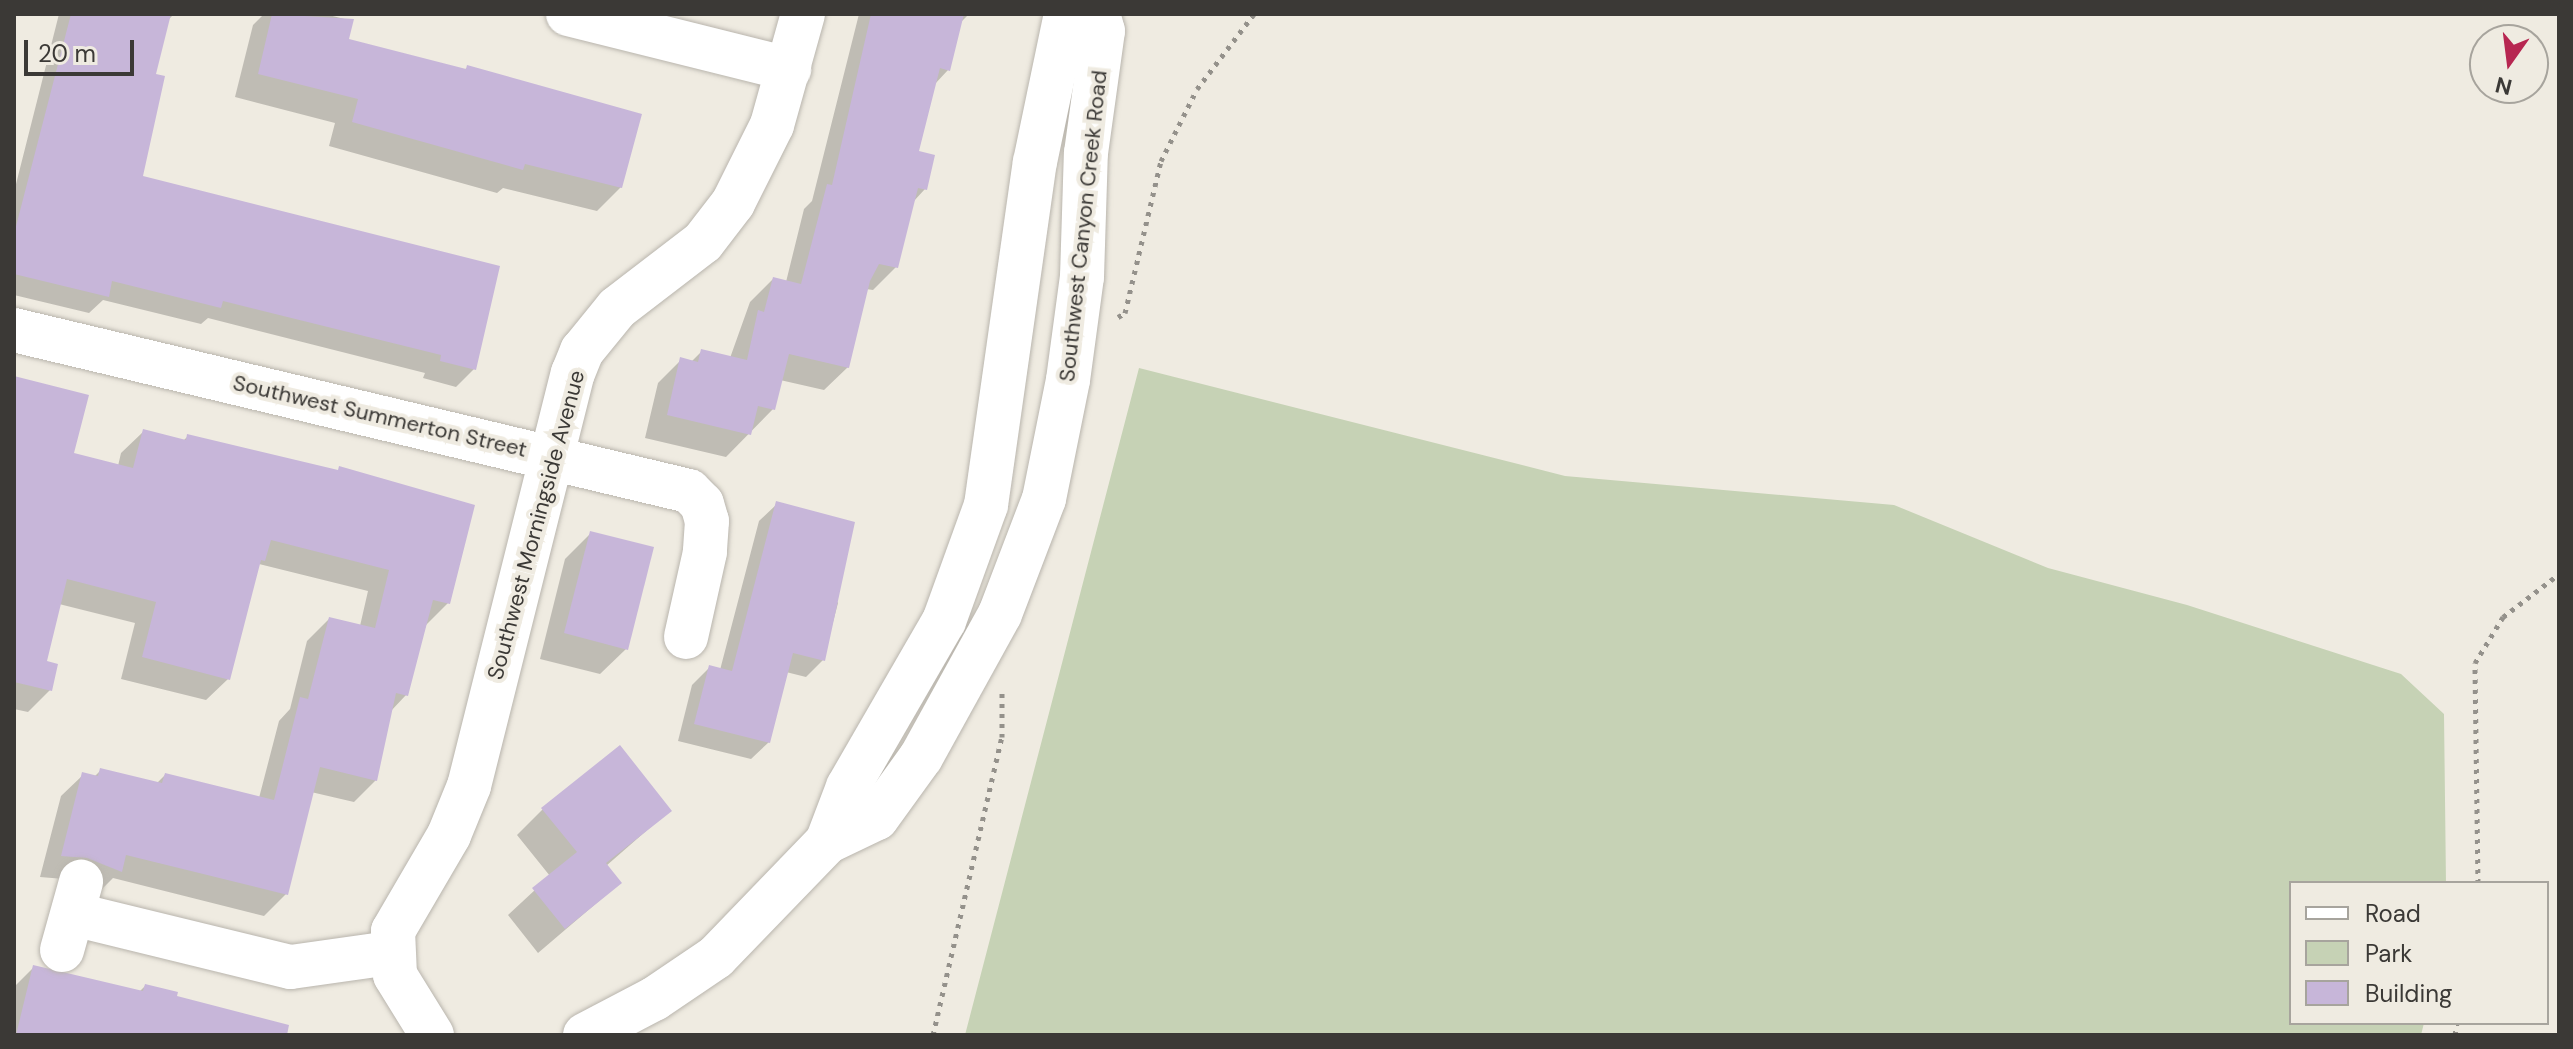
<!DOCTYPE html>
<html>
<head>
<meta charset="utf-8">
<style>
  body { margin:0 }
  #map { position:relative; width:2573px; height:1049px; overflow:hidden; background:#efebe1; font-family:"DM Sans",sans-serif }
  div>[style] { position:absolute }
  [style*='--x'] { left:calc(var(--x)*1px); top:calc(var(--y)*1px); width:calc(var(--w)*1px); rotate:calc(var(--a)*1deg) }
  .green>* { inset:0; background:#c6d2b5 }
  .shadow>* { inset:0; background:#0003 }
  .building>* { inset:0; background:#c7b6d9 }
  .path>* { height:5px; margin-top:-2.5px; transform-origin:0; background:repeating-linear-gradient(90deg,#94918b 0 4px,transparent 0 10px) }
  .roads { filter:drop-shadow(0 0 2px #b9b5ad) drop-shadow(0 0 2px #b9b5ad) }
  .minor>* { height:44px; margin:-22px; padding:0 22px; transform-origin:22px; border-radius:22px; background:#fff }
  .major>* { height:44px; margin:-22px; padding:0 22px; transform-origin:22px; border-radius:22px; background:#fff }
  span { translate:-50% -50%; white-space:nowrap; text-align:center; line-height:1.15; -webkit-text-stroke:8px #efebe1; paint-order:stroke }
  .street-label { font-size:22px; color:#3b3936 }
  .frame { position:absolute; inset:0; border:16px solid #3b3936; pointer-events:none }
  .legend { position:absolute; left:2289px; top:881px; width:260px; height:144px; box-sizing:border-box; background:#efebe1; border:2px solid #a7a49d; margin:0; padding:10px 14px; list-style:none; font-size:24px; color:#3b3936 }
  .legend li { display:flex; align-items:center; gap:16px; height:40px }
  .legend b { width:40px; border:2px solid #a7a49d }
  .north { position:absolute; left:2469px; top:24px; width:80px; height:80px; box-sizing:border-box; background:#efebe1; border:2px solid #a7a49d; border-radius:50%; rotate:194deg; font-size:22px; font-weight:700; line-height:32px; text-align:center; color:#3b3936 }
  .north::after { content:''; display:block; margin:auto; width:28px; height:36px; background:#b72651; clip-path:polygon(50% 0,100% 100%,50% 72%,0 100%) }
  .scale { position:absolute; left:24px; top:40px; width:110px; height:36px; box-sizing:border-box; border:4px solid #3b3936; border-top:0; padding-left:10px; font-size:24px; line-height:28px; white-space:nowrap; color:#3b3936; -webkit-text-stroke:6px #efebe1; paint-order:stroke }
</style>
</head>
<body>
<div id="map">
  <div class="green">
    <div style="clip-path:polygon(1139px 368px,1565px 476px,1894px 505px,2048px 568px,2187px 605px,2401px 674px,2444px 714px,2446px 883px,2291px 883px,2291px 1023px,2424px 1023px,2421px 1035px,965px 1035px)"></div>
  </div>
  <div class="shadow">
    <div style="clip-path:polygon(59px 14px,174px 14px,167px 21px,154px 75px,141px 177px,474px 369px,456px 387px,423px 378px,425px 373px,208px 318px,201px 324px,103px 300px,89px 313px,14px 295px,14px 192px)"></div>
    <div style="clip-path:polygon(264px 14px,325px 14px,352px 21px,346px 41px,464px 70px,468px 67px,621px 187px,597px 211px,503px 188px,497px 193px,329px 146px,335px 123px,235px 97px,253px 25px)"></div>
    <div style="clip-path:polygon(859px 14px,969px 14px,960px 23px,948px 70px,934px 85px,917px 152px,925px 189px,913px 202px,896px 267px,873px 290px,866px 289px,848px 367px,824px 390px,780px 380px,773px 409px,726px 457px,645px 438px,658px 383px,681px 360px,691px 362px,701px 352px,730px 358px,750px 302px,773px 279px,786px 282px,804px 209px,812px 201px)"></div>
    <div style="clip-path:polygon(14px 378px,72px 454px,118px 466px,121px 453px,143px 432px,183px 441px,188px 436px,448px 603px,426px 625px,406px 695px,390px 712px,376px 780px,354px 802px,311px 792px,286px 894px,264px 916px,113px 878px,98px 893px,64px 879px,40px 877px,61px 796px,83px 775px,94px 777px,101px 770px,156px 784px,165px 775px,259px 798px,279px 721px,290px 709px,307px 641px,329px 619px,360px 626px,368px 591px,259px 564px,228px 679px,206px 700px,121px 679px,135px 623px,59px 604px,44px 663px,50px 690px,28px 712px,14px 709px)"></div>
    <div style="clip-path:polygon(777px 504px,838px 603px,823px 660px,806px 677px,786px 672px,769px 742px,751px 759px,678px 741px,692px 685px,710px 667px,720px 670px,759px 521px)"></div>
    <div style="clip-path:polygon(591px 533px,626px 649px,600px 674px,540px 659px,565px 559px)"></div>
    <div style="clip-path:polygon(543px 809px,669px 811px,606px 866px,620px 883px,538px 953px,508px 915px,550px 876px,517px 835px)"></div>
    <div style="clip-path:polygon(34px 967px,139px 992px,145px 986px,256px 1035px,14px 1035px,14px 987px)"></div>
  </div>
  <div class="building">
    <div style="clip-path:polygon(71px 14px,171px 14px,156px 74px,165px 76px,143px 176px,500px 266px,476px 370px,440px 361px,441px 355px,223px 301px,221px 308px,112px 281px,109px 297px,14px 274px,14px 234px)"></div>
    <div style="clip-path:polygon(272px 14px,354px 19px,349px 39px,466px 69px,467px 65px,642px 114px,622px 188px,525px 164px,523px 170px,352px 122px,358px 99px,258px 74px)"></div>
    <div style="clip-path:polygon(871px 14px,964px 14px,950px 71px,940px 68px,919px 151px,935px 155px,927px 190px,918px 188px,898px 268px,879px 264px,870px 281px,849px 368px,789px 354px,775px 410px,758px 406px,751px 435px,667px 415px,680px 357px,698px 362px,701px 349px,747px 360px,758px 310px,764px 312px,773px 277px,801px 284px,827px 184px,832px 185px)"></div>
    <div style="clip-path:polygon(14px 376px,89px 395px,74px 453px,133px 468px,143px 429px,186px 440px,187px 434px,338px 470px,339px 466px,475px 505px,450px 604px,433px 600px,408px 696px,396px 693px,377px 781px,320px 767px,288px 895px,126px 855px,122px 872px,87px 858px,61px 856px,82px 772px,98px 776px,100px 768px,162px 783px,165px 773px,274px 800px,300px 697px,308px 699px,329px 617px,375px 628px,389px 570px,271px 540px,265px 561px,261px 560px,230px 680px,142px 657px,156px 602px,67px 579px,47px 661px,58px 664px,52px 691px,14px 682px)"></div>
    <div style="clip-path:polygon(776px 501px,855px 522px,825px 661px,793px 653px,770px 743px,694px 724px,709px 665px,732px 671px)"></div>
    <div style="clip-path:polygon(590px 531px,654px 547px,628px 650px,564px 633px)"></div>
    <div style="clip-path:polygon(620px 745px,672px 811px,606px 863px,622px 883px,565px 929px,532px 888px,577px 852px,541px 808px)"></div>
    <div style="clip-path:polygon(33px 965px,143px 991px,145px 984px,178px 992px,177px 996px,289px 1025px,287px 1035px,16px 1035px)"></div>
  </div>
  <div class="path">
    <div style="--x:1118;--y:317;--w:8;--a:-30"></div>
    <div style="--x:1125;--y:313;--w:156;--a:-76.7"></div>
    <div style="--x:1161;--y:161;--w:80;--a:-63.4"></div>
    <div style="--x:1197;--y:89;--w:94;--a:-52.8"></div>
    <div style="--x:2478;--y:883;--w:220;--a:-90.8"></div>
    <div style="--x:2475;--y:663;--w:54;--a:-58.7"></div>
    <div style="--x:2503;--y:617;--w:71;--a:-37.5"></div>
    <div style="--x:933;--y:1035;--w:306;--a:-77"></div>
    <div style="--x:1002;--y:737;--w:44;--a:-90"></div>
    <div style="--x:2455;--y:1035;--w:12;--a:-81"></div>
  </div>
  <div class="roads">
    <div class="minor">
      <div style="--x:568;--y:14;--w:228;--a:14"></div>
      <div style="--x:14;--y:330;--w:694;--a:13.42"></div>
      <div style="--x:689;--y:491;--w:18;--a:45"></div>
      <div style="--x:702;--y:504;--w:18;--a:74"></div>
      <div style="--x:707;--y:521;--w:31;--a:94"></div>
      <div style="--x:705;--y:552;--w:87;--a:102.6"></div>
      <div style="--x:73;--y:914;--w:224;--a:13.7"></div>
      <div style="--x:291;--y:967;--w:100;--a:-8"></div>
      <div style="--x:62;--y:950;--w:71;--a:-74.4"></div>
      <div style="--x:432;--y:1035;--w:70;--a:-121.7"></div>
      <div style="--x:395;--y:975;--w:44;--a:-92.6"></div>
      <div style="--x:393;--y:931;--w:111;--a:-59.7"></div>
      <div style="--x:449;--y:835;--w:53;--a:-67.8"></div>
      <div style="--x:469;--y:786;--w:426;--a:-75.9"></div>
      <div style="--x:573;--y:373;--w:24;--a:-68"></div>
      <div style="--x:582;--y:351;--w:55;--a:-50.9"></div>
      <div style="--x:617;--y:308;--w:108;--a:-37.5"></div>
      <div style="--x:703;--y:242;--w:49;--a:-52.4"></div>
      <div style="--x:733;--y:203;--w:87;--a:-63.4"></div>
      <div style="--x:772;--y:125;--w:115;--a:-74.4"></div>
    </div>
    <div class="major">
      <div style="--x:827;--y:842;--w:55;--a:-25.6"></div>
      <div style="--x:877;--y:818;--w:75;--a:-54.2"></div>
      <div style="--x:921;--y:757;--w:163;--a:-61.1"></div>
      <div style="--x:1000;--y:614;--w:123;--a:-69.1"></div>
      <div style="--x:1044;--y:499;--w:121;--a:-78.6"></div>
      <div style="--x:1068;--y:380;--w:104;--a:-82.3"></div>
      <div style="--x:1082;--y:277;--w:124;--a:-88.2"></div>
      <div style="--x:1086;--y:153;--w:123;--a:-82.1"></div>
      <div style="--x:1103;--y:31;--w:18;--a:-106"></div>
      <div style="--x:585;--y:1035;--w:78;--a:-27.6"></div>
      <div style="--x:654;--y:999;--w:75;--a:-34.1"></div>
      <div style="--x:716;--y:957;--w:160;--a:-46"></div>
      <div style="--x:827;--y:842;--w:59;--a:-69.1"></div>
      <div style="--x:848;--y:787;--w:192;--a:-60"></div>
      <div style="--x:944;--y:621;--w:123;--a:-70.1"></div>
      <div style="--x:986;--y:505;--w:346;--a:-81.9"></div>
      <div style="--x:1035;--y:162;--w:151;--a:-78.2"></div>
    </div>
  </div>
  <div class="street-label">
    <span style="left:1083px;top:226px;rotate:-84deg">Southwest Canyon Creek Road</span>
    <span style="left:380px;top:416px;rotate:13deg">Southwest Summerton Street</span>
    <span style="left:536px;top:525px;rotate:-75deg">Southwest Morningside Avenue</span>
  </div>
  <div class="frame"></div>
  <ul class="legend">
  <li><b style="height:10px;background:#fff"></b>Road</li>
  <li><b style="height:22px;background:#c6d2b5"></b>Park</li>
  <li><b style="height:22px;background:#c7b6d9"></b>Building</li>
  </ul>
  <div class="north">N</div>
  <div class="scale">20 m</div>
</div>
</body>
</html>
